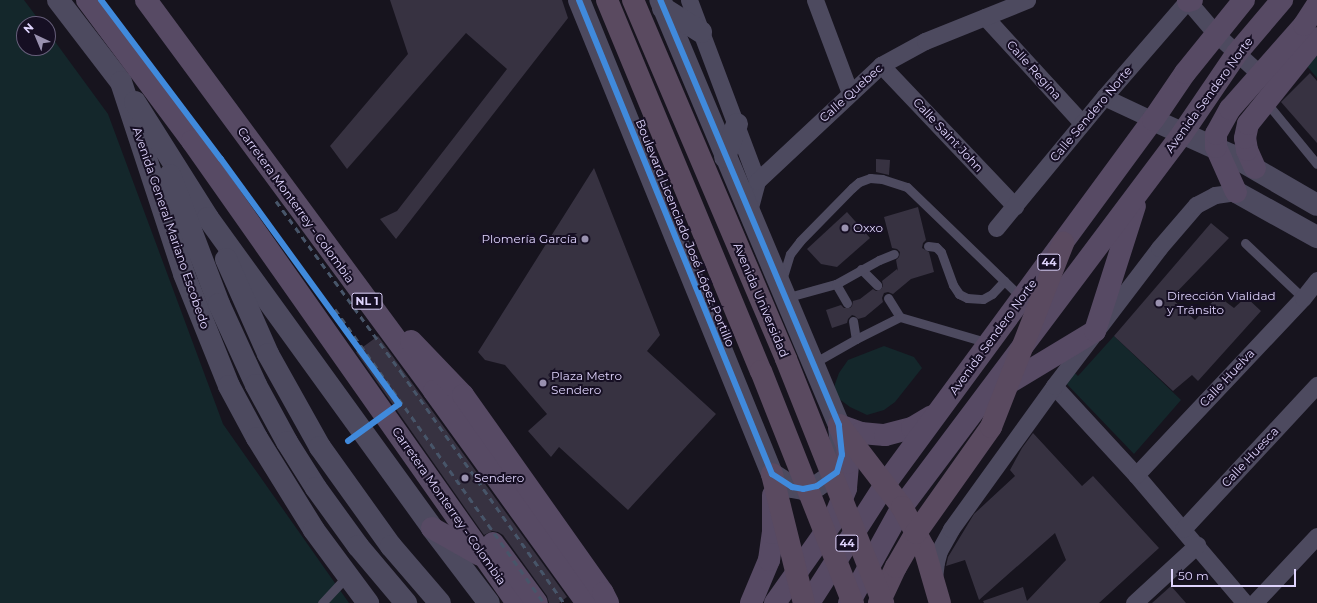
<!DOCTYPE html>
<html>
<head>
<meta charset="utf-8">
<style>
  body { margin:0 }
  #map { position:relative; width:1317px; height:603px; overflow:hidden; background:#17141e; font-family:Montserrat,sans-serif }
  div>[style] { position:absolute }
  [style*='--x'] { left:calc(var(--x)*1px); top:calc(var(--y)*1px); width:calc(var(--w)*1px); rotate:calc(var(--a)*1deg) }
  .green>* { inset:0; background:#14272b }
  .building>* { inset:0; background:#373241 }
  .service>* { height:9px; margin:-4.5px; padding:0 4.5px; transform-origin:4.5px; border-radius:4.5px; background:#4d4a5f }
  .minor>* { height:17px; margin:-8.5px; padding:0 8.5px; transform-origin:8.5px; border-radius:8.5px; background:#4d4a5f }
  .tertiary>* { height:22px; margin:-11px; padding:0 11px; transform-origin:11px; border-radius:11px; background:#4d4a5f }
  .primary>* { height:22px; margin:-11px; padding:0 11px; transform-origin:11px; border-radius:11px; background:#574a64 }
  .trunk>* { height:22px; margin:-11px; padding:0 11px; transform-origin:11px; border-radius:11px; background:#5a4a60 }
  .rail>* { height:3px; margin-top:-1.5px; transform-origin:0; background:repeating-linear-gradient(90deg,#475569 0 6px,transparent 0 11px) }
  .trunk-bridge>* { height:22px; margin:-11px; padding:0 11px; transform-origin:11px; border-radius:11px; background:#5a4a60 }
  .cycleway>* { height:6px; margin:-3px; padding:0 3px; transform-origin:3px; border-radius:3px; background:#408adc }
  .dots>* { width:11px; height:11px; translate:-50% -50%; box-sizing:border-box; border:2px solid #160f23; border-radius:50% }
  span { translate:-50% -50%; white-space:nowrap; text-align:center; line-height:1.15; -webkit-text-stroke:4px #160f23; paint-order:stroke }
  .shield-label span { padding:1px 3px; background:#160f23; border:1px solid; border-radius:3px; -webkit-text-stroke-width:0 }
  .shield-label { font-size:11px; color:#dfd4fd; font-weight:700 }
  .street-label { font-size:12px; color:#dfd4fd }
  .poi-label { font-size:12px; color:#dfd4fd }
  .left { translate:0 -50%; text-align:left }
  .right { translate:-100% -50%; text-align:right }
  .north { position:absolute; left:16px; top:16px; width:40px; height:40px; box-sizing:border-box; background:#160f23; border:1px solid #665e7a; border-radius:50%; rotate:316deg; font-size:11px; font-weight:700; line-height:16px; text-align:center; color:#dfd4fd }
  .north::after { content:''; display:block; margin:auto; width:14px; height:18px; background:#9991af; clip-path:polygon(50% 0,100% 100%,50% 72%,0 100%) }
  .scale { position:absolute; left:1171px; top:569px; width:125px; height:18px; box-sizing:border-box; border:2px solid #dfd4fd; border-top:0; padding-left:5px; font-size:12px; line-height:14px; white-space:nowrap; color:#dfd4fd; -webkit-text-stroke:3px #160f23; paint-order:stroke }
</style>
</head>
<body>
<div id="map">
  <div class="green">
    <div style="clip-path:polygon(0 0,24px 0,42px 24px,24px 24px,24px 48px,48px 48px,48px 32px,108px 114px,223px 424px,349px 603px,0 603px)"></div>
    <div style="clip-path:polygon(1317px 51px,1317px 78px,1306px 65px)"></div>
    <div style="clip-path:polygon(1114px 336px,1181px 400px,1134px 454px,1062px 379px,1069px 367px,1078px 376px)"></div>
    <div style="clip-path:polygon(884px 346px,914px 357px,922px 368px,895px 402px,884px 410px,867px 415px,850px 407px,834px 395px,835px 384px,839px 373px,848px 360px)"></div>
  </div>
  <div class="building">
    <div style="clip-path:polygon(390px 0,562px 0,568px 18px,396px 239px,380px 219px,397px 211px,507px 69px,466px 33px,347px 169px,330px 146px,408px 54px)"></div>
    <div style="clip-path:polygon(1310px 73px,1317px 81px,1317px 143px,1281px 102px)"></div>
    <div style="clip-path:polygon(876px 159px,890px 160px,889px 175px,876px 172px)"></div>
    <div style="clip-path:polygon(594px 168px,660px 335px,647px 351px,716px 414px,628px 510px,559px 447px,551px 457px,528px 431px,547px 414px,505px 365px,485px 360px,478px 352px)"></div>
    <div style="clip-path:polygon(918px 207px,926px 240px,923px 243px,922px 248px,929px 252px,934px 272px,911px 279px,893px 294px,888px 292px,884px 293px,882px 298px,883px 302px,865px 317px,858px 319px,855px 316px,852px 315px,848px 319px,847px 323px,832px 328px,826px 310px,841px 305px,844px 308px,850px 308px,852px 306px,853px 301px,860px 299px,873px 289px,876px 291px,881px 289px,883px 286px,882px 281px,897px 269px,898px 271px,896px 260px,899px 257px,900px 252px,897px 249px,892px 248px,884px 217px)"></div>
    <div style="clip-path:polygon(847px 212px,870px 238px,837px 267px,821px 264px,807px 249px)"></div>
    <div style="clip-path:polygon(1211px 223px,1229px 238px,1171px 298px,1195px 320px,1218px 296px,1234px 308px,1246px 297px,1261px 311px,1198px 381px,1192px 375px,1173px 391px,1114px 336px)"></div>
    <div style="clip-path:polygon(378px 336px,567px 597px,559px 603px,549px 603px,547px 596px,503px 535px,498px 532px,492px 531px,484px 535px,356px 352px)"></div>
    <div style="clip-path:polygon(1033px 433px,1082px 486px,1093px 476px,1159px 548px,1099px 603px,984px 603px,983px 601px,1023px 587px,1027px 601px,1066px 560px,1055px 533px,979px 600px,965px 560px,946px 566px,948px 557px,974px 514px,1015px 476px,1010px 470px,1022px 448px)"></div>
    <div style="clip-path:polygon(1171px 586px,1186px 603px,1152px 603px)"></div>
  </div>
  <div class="service">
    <div style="--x:1266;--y:102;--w:80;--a:50.6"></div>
    <div style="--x:1245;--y:243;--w:80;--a:43.5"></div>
    <div style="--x:928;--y:246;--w:8;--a:7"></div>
    <div style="--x:936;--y:247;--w:7;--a:45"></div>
    <div style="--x:941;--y:252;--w:35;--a:70"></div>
    <div style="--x:953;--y:285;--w:11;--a:56"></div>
    <div style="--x:959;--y:294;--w:9;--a:27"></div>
    <div style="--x:967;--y:298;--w:16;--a:4"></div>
    <div style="--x:983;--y:299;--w:10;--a:-29"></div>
    <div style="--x:992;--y:294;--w:18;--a:-47"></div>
    <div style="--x:861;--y:269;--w:23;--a:45"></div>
    <div style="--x:782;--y:280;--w:27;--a:-73"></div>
    <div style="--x:790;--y:254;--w:16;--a:-52"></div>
    <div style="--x:800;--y:241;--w:74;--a:-45.5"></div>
    <div style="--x:852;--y:188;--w:9;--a:-41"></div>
    <div style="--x:859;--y:182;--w:12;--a:-20"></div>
    <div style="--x:870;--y:178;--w:12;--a:5"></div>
    <div style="--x:882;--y:179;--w:26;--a:18"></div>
    <div style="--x:907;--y:187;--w:160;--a:44"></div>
    <div style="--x:836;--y:284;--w:22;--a:60"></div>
    <div style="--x:785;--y:298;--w:53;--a:-15.4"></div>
    <div style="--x:836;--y:284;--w:49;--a:-29.2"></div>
    <div style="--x:879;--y:260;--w:16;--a:-22"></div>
    <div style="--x:888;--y:298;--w:22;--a:58"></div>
    <div style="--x:853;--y:321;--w:18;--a:81"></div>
    <div style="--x:812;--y:364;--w:51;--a:-29.6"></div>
    <div style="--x:856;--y:339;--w:49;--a:-26.6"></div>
    <div style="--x:900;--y:317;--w:93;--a:16.3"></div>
    <div style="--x:322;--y:603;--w:37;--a:-47"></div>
  </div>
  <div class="minor">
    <div style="--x:689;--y:0;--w:193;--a:69.4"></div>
    <div style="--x:757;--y:181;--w:31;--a:105"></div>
    <div style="--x:815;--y:0;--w:99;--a:69.4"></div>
    <div style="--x:1187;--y:0;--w:45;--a:49.5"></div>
    <div style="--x:1216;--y:34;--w:59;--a:42.3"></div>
    <div style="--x:985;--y:17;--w:144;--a:47.5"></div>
    <div style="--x:881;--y:65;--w:195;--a:46.5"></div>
    <div style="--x:1104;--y:97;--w:54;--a:25.1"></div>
    <div style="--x:757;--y:181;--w:170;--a:-43.1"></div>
    <div style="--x:881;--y:65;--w:50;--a:-28.6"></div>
    <div style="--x:925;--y:41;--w:110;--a:-21.9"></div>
    <div style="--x:996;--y:228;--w:170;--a:-50.5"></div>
    <div style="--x:1104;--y:97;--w:128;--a:-49.1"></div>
    <div style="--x:1054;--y:386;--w:121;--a:47.3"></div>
    <div style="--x:1136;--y:475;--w:168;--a:49.6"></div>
    <div style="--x:1136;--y:475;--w:243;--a:-46.7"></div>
    <div style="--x:1303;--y:298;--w:23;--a:-52"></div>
    <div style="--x:1183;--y:529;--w:197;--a:-47.1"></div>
    <div style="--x:934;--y:578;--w:16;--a:-83"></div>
    <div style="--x:936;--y:562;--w:11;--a:-75"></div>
    <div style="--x:939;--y:551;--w:25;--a:-61"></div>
    <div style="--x:951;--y:529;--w:176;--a:-54.2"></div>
    <div style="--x:1054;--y:386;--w:173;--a:-52.7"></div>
    <div style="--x:1159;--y:248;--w:57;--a:-49.3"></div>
    <div style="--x:1196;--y:205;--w:21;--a:-28"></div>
    <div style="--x:1215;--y:195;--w:21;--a:-8"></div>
    <div style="--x:1134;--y:603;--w:86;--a:-42.6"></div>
    <div style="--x:1254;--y:603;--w:92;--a:-46.8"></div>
  </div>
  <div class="tertiary">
    <div style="--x:58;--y:0;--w:103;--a:52.5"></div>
    <div style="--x:121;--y:82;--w:202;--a:71.8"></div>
    <div style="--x:184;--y:274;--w:121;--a:68.1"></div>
    <div style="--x:229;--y:386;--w:59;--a:61.7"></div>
    <div style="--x:257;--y:438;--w:108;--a:58.2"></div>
    <div style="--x:314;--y:530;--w:91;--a:53.5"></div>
    <div style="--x:579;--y:0;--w:512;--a:67.85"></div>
    <div style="--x:772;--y:474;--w:24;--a:33"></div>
    <div style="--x:792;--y:487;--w:11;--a:10"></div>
    <div style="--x:803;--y:489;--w:14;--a:-12"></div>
    <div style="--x:817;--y:486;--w:24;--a:-35"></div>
    <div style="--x:837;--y:472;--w:18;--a:-74"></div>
    <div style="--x:842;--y:455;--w:30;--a:-96"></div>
    <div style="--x:839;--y:425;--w:461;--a:-112.8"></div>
    <div style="--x:663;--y:8;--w:45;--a:32.3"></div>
    <div style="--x:135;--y:102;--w:137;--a:57.8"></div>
    <div style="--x:208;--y:218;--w:382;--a:54.1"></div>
    <div style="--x:432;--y:528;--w:94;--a:52.8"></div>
    <div style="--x:1153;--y:120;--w:85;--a:24.2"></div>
    <div style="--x:1231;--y:155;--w:99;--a:30.2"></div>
    <div style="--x:725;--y:157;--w:35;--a:-70"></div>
    <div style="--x:170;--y:175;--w:138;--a:69.2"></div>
    <div style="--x:219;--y:304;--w:89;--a:65.4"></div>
    <div style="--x:256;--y:385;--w:65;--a:61.5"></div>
    <div style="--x:287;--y:442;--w:54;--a:57.8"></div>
    <div style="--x:316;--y:488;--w:72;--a:54.1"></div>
    <div style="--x:358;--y:546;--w:75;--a:49.9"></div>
    <div style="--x:1236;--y:192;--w:93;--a:29.1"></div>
    <div style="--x:226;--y:259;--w:104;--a:66.1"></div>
    <div style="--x:268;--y:354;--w:107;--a:60.8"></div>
    <div style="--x:320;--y:447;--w:122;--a:54.4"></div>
    <div style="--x:391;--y:546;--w:75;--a:49.3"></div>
  </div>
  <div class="primary">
    <div style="--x:87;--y:0;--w:176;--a:53.3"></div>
    <div style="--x:192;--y:141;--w:565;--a:54.88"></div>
    <div style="--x:146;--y:0;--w:486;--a:53.6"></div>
    <div style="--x:434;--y:391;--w:261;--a:54.2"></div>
    <div style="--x:1188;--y:1;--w:4;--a:-14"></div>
    <div style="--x:1255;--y:168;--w:20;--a:-114"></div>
    <div style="--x:1247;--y:150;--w:12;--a:-99"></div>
    <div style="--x:1245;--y:138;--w:14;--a:-78"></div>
    <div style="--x:1248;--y:124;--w:110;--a:-51.3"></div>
    <div style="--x:1236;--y:192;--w:49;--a:-114"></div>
    <div style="--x:1216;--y:147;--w:13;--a:-90"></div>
    <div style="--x:1216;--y:134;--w:29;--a:-61"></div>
    <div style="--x:1230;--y:109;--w:112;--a:-48.6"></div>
    <div style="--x:1304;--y:25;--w:24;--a:-57"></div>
    <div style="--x:411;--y:341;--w:75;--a:46.1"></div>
    <div style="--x:463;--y:395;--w:242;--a:54.7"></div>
    <div style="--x:603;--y:593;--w:11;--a:63"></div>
    <div style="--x:999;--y:389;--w:112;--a:-31.1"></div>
    <div style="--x:1095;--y:331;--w:131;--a:-72.3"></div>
    <div style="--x:839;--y:425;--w:23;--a:20"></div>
    <div style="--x:861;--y:433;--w:24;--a:5"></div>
    <div style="--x:885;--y:435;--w:28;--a:-15"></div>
    <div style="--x:912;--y:428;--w:23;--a:-31"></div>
    <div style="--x:432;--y:528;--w:55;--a:29.4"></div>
    <div style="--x:493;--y:543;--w:74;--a:53.7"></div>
    <div style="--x:751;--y:603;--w:47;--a:-67.3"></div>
    <div style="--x:769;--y:560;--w:27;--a:-82"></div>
    <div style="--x:773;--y:533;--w:38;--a:-90"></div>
    <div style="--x:775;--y:603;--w:100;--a:-54.7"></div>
    <div style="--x:833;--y:521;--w:35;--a:-68"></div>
    <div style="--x:846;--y:488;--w:25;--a:-85"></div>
    <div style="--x:848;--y:463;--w:17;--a:-93"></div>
    <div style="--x:847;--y:446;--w:22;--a:-112"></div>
    <div style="--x:809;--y:603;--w:143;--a:-57.3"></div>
    <div style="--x:886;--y:483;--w:451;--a:-53.7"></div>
    <div style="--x:1153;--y:120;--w:57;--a:-55.8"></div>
    <div style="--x:1185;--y:73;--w:94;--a:-51.1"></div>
    <div style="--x:849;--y:603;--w:110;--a:-61.1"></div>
    <div style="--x:902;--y:507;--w:466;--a:-53.1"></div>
    <div style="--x:1182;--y:134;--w:98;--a:-55.8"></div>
    <div style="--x:1237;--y:53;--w:70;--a:-49.7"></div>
  </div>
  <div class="trunk">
    <div style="--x:607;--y:0;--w:402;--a:67.5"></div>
    <div style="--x:633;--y:0;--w:390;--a:66.9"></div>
    <div style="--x:839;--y:425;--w:103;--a:52.5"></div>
    <div style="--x:902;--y:507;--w:47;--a:61.8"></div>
    <div style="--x:924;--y:548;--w:57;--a:73.8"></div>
    <div style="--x:772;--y:474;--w:133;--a:76.1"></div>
    <div style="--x:879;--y:603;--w:40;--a:-65"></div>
    <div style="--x:896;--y:567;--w:39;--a:-60"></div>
    <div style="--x:916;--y:533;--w:130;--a:-54.7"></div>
    <div style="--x:991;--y:427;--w:198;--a:-68.6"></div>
  </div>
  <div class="rail">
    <div style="--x:276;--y:201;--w:212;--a:53.8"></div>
    <div style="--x:401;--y:372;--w:283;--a:54.8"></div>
    <div style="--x:335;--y:309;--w:361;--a:54.6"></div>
  </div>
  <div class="trunk-bridge">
    <div style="--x:786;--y:359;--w:263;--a:68.3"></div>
    <div style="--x:761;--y:371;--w:250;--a:68.4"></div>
  </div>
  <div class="cycleway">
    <div style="--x:101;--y:0;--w:199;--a:53"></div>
    <div style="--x:221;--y:159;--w:303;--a:54"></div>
    <div style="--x:399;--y:404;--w:63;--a:144"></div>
    <div style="--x:579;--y:0;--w:512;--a:67.85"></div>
    <div style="--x:772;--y:474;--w:24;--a:33"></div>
    <div style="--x:792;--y:487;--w:11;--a:10"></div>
    <div style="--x:803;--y:489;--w:14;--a:-12"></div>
    <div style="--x:817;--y:486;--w:24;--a:-35"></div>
    <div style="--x:837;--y:472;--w:18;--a:-74"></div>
    <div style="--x:842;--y:455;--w:30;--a:-96"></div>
    <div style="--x:839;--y:425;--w:461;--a:-112.8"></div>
  </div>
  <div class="dots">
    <div style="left:845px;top:228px;background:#9991af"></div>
    <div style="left:585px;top:239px;background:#9991af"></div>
    <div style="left:1159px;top:303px;background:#9991af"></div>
    <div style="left:543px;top:383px;background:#9991af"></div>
    <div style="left:465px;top:478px;background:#9991af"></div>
  </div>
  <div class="shield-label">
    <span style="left:1049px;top:262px">44</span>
    <span style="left:367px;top:301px">NL 1</span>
    <span style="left:847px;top:543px">44</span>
  </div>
  <div class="street-label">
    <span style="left:1034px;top:70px;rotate:48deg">Calle Regina</span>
    <span style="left:851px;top:93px;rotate:-42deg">Calle Quebec</span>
    <span style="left:1209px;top:95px;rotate:-54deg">Avenida Sendero Norte</span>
    <span style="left:1091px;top:114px;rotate:-50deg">Calle Sendero Norte</span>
    <span style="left:948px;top:135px;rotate:47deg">Calle Saint John</span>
    <span style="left:296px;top:205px;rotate:54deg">Carretera Monterrey - Colombia</span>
    <span style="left:171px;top:228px;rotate:71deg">Avenida General Mariano Escobedo</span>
    <span style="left:685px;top:233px;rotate:68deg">Boulevard Licenciado José López Portillo</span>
    <span style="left:761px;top:300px;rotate:67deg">Avenida Universidad</span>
    <span style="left:993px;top:337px;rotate:-54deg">Avenida Sendero Norte</span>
    <span style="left:1227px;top:378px;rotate:-47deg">Calle Huelva</span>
    <span style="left:1250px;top:457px;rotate:-47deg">Calle Huesca</span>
    <span style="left:449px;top:506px;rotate:55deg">Carretera Monterrey - Colombia</span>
  </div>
  <div class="poi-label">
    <span class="left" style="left:853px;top:228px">Oxxo</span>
    <span class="right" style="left:577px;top:239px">Plomería García</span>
    <span class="left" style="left:1167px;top:303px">Dirección Vialidad<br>y Tránsito</span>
    <span class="left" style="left:551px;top:383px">Plaza Metro<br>Sendero</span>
    <span class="left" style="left:474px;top:478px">Sendero</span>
  </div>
  <div class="north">N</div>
  <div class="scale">50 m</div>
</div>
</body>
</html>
